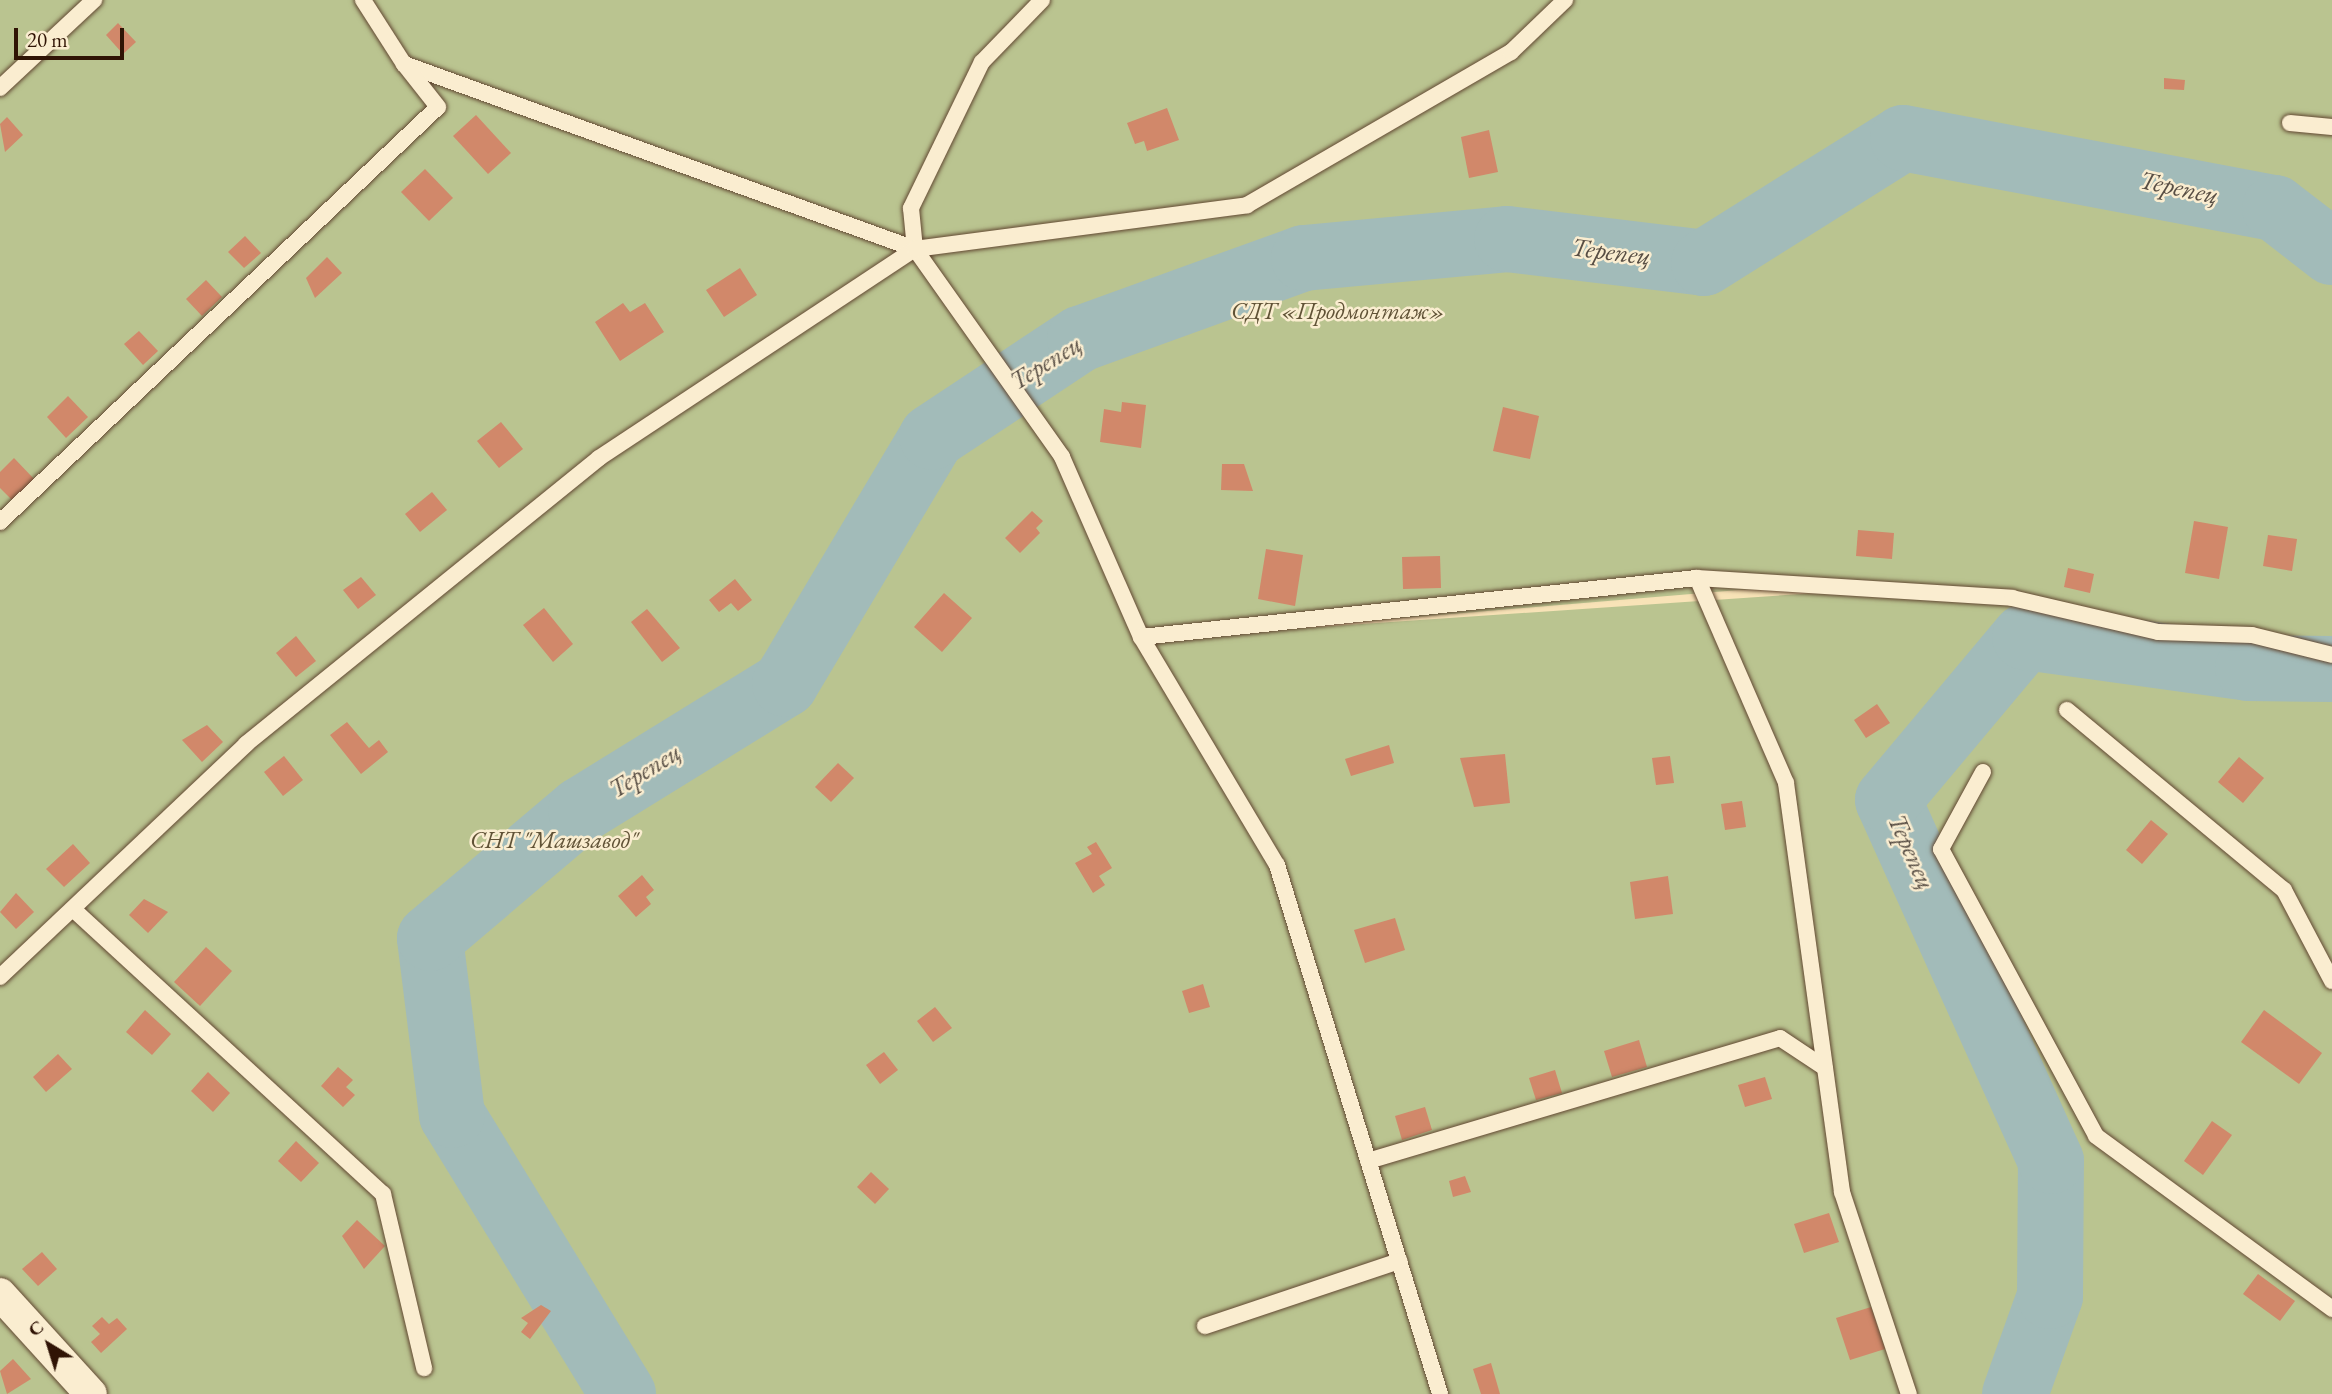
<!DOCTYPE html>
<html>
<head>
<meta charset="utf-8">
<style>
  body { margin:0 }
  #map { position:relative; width:2332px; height:1394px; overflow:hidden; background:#f8e3b7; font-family:"EB Garamond",serif }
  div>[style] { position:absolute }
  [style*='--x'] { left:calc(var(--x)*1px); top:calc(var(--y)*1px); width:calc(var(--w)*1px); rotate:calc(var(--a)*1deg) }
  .green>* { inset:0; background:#bac490 }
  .river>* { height:66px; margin:-33px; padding:0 33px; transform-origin:33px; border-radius:33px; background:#a2bbb9 }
  .building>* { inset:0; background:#d1886a }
  .roads { filter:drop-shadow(0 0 2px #624832) drop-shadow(0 0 2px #624832) }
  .service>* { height:16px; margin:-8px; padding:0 8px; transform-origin:8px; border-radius:8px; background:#faedd0 }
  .minor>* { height:32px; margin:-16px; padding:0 16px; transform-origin:16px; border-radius:16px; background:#faedd0 }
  span { translate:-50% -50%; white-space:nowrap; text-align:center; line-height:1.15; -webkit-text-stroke:5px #faedd0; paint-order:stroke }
  .park-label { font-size:24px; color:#605236; font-style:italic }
  .water-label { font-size:26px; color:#584e44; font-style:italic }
  .north { position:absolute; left:14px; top:1310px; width:70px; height:70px; -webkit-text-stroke:5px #faedd0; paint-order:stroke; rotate:322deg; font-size:19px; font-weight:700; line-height:28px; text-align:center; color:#301405 }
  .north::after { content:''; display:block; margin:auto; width:24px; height:32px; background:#301405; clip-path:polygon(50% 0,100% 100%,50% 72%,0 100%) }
  .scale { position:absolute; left:14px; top:28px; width:110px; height:32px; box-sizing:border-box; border:4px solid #301405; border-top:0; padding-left:9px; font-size:21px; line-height:24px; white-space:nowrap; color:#301405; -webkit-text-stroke:5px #faedd0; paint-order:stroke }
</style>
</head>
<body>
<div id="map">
  <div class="green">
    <div style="clip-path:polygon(evenodd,0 0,2332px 0,2332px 1394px,0 1394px,0 0,1919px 585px,1919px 586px,1200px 635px,1739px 590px,1919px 585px)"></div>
  </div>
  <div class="river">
    <div style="--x:623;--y:1394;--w:327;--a:-121.5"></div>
    <div style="--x:452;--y:1115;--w:178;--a:-97.1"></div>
    <div style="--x:430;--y:938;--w:198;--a:-40.3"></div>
    <div style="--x:581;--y:810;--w:240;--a:-31.7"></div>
    <div style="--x:785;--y:684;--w:287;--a:-59.2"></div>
    <div style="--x:932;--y:437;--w:178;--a:-33.5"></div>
    <div style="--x:1080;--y:339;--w:238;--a:-19.9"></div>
    <div style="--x:1304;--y:258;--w:204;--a:-5.3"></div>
    <div style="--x:1507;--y:239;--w:198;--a:6.9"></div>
    <div style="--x:1704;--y:263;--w:235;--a:-32.1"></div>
    <div style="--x:1903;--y:138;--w:379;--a:10.7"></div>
    <div style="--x:2275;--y:208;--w:72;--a:37.7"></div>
    <div style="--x:2015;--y:1394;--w:104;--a:-70.3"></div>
    <div style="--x:2050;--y:1296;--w:135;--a:-89.6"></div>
    <div style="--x:2051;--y:1161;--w:396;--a:-114.3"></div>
    <div style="--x:1888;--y:800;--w:213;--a:-50"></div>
    <div style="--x:2025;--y:637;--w:225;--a:7.9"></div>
    <div style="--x:2248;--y:668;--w:84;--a:0.7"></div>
  </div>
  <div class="building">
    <div style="clip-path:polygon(118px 23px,136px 42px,123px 54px,106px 35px)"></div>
    <div style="clip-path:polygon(2164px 78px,2185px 80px,2184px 90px,2164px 89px)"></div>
    <div style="clip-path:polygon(1167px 108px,1179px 140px,1147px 151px,1144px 141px,1135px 144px,1127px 123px)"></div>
    <div style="clip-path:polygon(476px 115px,511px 153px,488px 174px,453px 136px)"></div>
    <div style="clip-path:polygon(7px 117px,23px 135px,5px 152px,0 124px)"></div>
    <div style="clip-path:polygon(1489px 130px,1498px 172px,1469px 178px,1461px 137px)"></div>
    <div style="clip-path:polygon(425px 169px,453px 198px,429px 221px,401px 192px)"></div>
    <div style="clip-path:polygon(245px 236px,261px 253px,244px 268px,228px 252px)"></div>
    <div style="clip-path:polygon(327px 257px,342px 273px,315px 298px,306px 278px)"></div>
    <div style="clip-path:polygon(740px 268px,757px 295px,724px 317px,706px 290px)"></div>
    <div style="clip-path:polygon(206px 280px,222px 297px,202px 316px,186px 299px)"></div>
    <div style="clip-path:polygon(623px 303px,630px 312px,645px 303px,664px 332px,620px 361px,595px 322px)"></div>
    <div style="clip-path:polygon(139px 331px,158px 351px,143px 365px,124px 344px)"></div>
    <div style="clip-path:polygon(68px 396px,88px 417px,66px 438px,47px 417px)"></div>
    <div style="clip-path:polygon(1122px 402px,1146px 405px,1141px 448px,1100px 442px,1104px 409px,1121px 412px)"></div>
    <div style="clip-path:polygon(1503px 407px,1539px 416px,1530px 459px,1493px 451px)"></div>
    <div style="clip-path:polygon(501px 422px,523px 449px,499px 468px,477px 441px)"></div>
    <div style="clip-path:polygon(14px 458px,35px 480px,13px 501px,0 488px,0 472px)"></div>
    <div style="clip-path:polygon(1222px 464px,1244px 464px,1253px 491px,1221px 490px)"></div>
    <div style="clip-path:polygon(432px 492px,447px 510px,420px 532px,405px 514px)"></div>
    <div style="clip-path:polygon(1032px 511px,1043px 521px,1036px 528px,1040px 533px,1020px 553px,1005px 538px)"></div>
    <div style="clip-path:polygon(2194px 521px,2228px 527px,2219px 579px,2185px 573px)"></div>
    <div style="clip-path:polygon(1858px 530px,1894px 533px,1892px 559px,1856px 556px)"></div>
    <div style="clip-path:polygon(2268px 535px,2297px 539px,2292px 571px,2263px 566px)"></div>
    <div style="clip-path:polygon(1266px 549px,1303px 555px,1295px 606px,1258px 599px)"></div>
    <div style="clip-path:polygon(1440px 556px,1441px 588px,1403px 589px,1402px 557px)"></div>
    <div style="clip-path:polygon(2068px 568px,2094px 574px,2090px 593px,2064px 587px)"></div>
    <div style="clip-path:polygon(361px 577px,376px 595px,358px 609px,343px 590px)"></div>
    <div style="clip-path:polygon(735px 579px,752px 600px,738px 611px,731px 603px,719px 612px,709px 600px)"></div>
    <div style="clip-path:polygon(944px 593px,972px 618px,942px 652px,914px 627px)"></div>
    <div style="clip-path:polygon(544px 608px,573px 644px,553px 662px,523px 625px)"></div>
    <div style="clip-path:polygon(647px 609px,680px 648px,662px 662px,631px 622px)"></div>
    <div style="clip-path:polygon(296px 636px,316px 661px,296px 677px,276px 653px)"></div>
    <div style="clip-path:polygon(1877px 704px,1890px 723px,1866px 738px,1854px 720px)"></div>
    <div style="clip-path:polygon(347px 722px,369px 748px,379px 740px,388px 752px,361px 774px,330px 735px)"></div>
    <div style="clip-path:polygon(207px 725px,223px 742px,202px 762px,182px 740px)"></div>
    <div style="clip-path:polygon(1389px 745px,1394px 763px,1351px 776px,1345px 759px)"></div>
    <div style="clip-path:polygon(1505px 754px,1510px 803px,1474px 807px,1460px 758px)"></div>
    <div style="clip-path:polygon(284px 756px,303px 780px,283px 796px,264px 772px)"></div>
    <div style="clip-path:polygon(1670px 756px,1674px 783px,1656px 785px,1652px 758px)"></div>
    <div style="clip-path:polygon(2239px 757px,2264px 778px,2243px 803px,2218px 782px)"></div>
    <div style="clip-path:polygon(838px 763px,854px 778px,831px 802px,815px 787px)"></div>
    <div style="clip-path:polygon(1742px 801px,1746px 827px,1725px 830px,1721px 804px)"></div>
    <div style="clip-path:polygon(2151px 820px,2168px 834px,2142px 864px,2126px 850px)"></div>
    <div style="clip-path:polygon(1096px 842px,1112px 868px,1099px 876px,1105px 885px,1093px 893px,1075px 863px,1092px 854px,1087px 847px)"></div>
    <div style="clip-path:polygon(73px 844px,90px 863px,64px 887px,46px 869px)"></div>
    <div style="clip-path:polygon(642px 875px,654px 890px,646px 897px,651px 904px,636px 917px,618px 896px)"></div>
    <div style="clip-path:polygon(1668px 876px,1673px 914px,1635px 919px,1630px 882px)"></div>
    <div style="clip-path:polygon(16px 893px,34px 912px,16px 929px,0 912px)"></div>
    <div style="clip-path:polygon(144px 899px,168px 912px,148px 933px,129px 915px)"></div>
    <div style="clip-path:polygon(1395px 918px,1405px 950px,1365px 963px,1354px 930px)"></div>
    <div style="clip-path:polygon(206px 947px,232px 971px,200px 1006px,174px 982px)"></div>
    <div style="clip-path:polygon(1203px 984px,1210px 1007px,1189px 1013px,1182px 991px)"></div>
    <div style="clip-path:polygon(935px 1007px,952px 1028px,933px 1042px,917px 1021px)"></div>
    <div style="clip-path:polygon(145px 1010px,171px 1034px,152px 1055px,126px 1032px)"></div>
    <div style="clip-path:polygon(2264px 1010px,2322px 1053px,2299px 1084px,2241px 1042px)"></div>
    <div style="clip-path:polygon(1639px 1040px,1647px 1067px,1612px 1077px,1604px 1051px)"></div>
    <div style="clip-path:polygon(884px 1052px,898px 1070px,880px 1084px,866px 1065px)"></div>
    <div style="clip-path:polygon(58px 1054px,72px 1069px,46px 1092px,33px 1077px)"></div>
    <div style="clip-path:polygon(338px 1067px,353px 1080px,346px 1087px,355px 1095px,343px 1107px,321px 1086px)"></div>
    <div style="clip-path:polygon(1555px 1070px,1562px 1093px,1536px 1100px,1529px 1078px)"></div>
    <div style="clip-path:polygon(208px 1072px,230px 1093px,213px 1112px,191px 1091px)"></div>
    <div style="clip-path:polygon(1765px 1077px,1772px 1099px,1745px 1107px,1738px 1085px)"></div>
    <div style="clip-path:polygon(1425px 1107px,1432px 1130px,1402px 1140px,1395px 1116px)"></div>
    <div style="clip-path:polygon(2212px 1121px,2232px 1135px,2203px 1175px,2184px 1161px)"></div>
    <div style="clip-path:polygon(296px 1141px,319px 1163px,301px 1182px,278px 1161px)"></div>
    <div style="clip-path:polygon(871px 1172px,889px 1189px,875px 1204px,857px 1187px)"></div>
    <div style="clip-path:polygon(1465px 1176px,1471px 1192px,1453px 1197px,1449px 1181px)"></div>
    <div style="clip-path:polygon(1829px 1213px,1839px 1242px,1804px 1253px,1794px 1224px)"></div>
    <div style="clip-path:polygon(357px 1220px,385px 1246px,364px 1269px,342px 1236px)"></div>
    <div style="clip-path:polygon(42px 1252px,57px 1269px,38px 1286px,22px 1269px)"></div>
    <div style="clip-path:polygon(2258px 1274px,2295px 1301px,2280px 1321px,2243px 1294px)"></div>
    <div style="clip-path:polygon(541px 1305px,551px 1311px,530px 1339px,521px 1332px,528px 1323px,521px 1318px)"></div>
    <div style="clip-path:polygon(1871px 1307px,1885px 1349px,1850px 1360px,1836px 1318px)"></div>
    <div style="clip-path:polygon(102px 1317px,109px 1324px,117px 1318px,127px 1329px,101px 1353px,91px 1342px,100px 1334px,92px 1326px)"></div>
    <div style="clip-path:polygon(13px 1359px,31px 1379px,7px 1394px,0 1371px)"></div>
    <div style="clip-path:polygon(1491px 1363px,1500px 1394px,1481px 1394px,1473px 1369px)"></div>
  </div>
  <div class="roads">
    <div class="service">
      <div style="--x:363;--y:0;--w:76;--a:57.4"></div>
      <div style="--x:404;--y:64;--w:543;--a:19.9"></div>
      <div style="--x:915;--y:249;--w:255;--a:54.7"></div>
      <div style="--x:1062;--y:457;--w:197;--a:66.3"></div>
      <div style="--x:1141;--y:637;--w:265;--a:59.2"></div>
      <div style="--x:1277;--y:865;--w:554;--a:72.87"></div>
      <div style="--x:0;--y:88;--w:129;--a:-43.1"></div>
      <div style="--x:2290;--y:123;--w:42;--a:5.4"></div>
      <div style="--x:915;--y:249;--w:41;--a:-95.6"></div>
      <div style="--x:911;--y:208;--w:162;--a:-64.1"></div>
      <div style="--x:982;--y:62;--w:86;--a:-45.9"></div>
      <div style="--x:0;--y:522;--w:603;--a:-43.46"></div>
      <div style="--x:438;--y:107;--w:55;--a:-128.3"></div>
      <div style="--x:1697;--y:578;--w:316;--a:3.6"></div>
      <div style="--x:2012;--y:598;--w:150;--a:13.1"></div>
      <div style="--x:2158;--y:632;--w:94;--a:1.8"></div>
      <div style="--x:2252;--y:635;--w:82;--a:14"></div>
      <div style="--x:1141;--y:637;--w:559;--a:-6.06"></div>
      <div style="--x:1697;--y:578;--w:223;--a:66.5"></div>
      <div style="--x:1786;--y:783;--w:413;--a:82.2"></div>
      <div style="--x:1842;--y:1192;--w:213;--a:71.7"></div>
      <div style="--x:2067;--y:710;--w:282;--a:39.7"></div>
      <div style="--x:2284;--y:890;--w:103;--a:62.2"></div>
      <div style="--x:1983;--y:772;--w:88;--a:118.6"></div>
      <div style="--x:1941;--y:849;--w:326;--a:61.6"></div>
      <div style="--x:2096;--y:1136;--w:293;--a:36.2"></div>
      <div style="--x:73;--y:909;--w:421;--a:42.6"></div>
      <div style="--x:383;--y:1194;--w:179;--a:76.7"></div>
      <div style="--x:0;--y:977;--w:339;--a:-43.4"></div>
      <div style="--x:246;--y:744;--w:454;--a:-39"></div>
      <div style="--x:599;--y:458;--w:379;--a:-33.5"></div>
      <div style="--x:915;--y:249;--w:335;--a:-7.5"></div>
      <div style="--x:1247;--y:205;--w:305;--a:-30.1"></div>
      <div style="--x:1511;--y:52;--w:75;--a:-43.9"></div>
      <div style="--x:1368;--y:1161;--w:430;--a:-16.6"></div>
      <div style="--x:1780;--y:1038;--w:54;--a:33.7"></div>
      <div style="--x:1205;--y:1326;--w:205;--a:-18.5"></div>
    </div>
    <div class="minor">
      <div style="--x:0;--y:1294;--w:135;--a:47.7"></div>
    </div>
  </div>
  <div class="park-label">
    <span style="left:1338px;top:311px">СДТ «Продмонтаж»</span>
    <span style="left:554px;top:840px">СНТ "Машзавод"</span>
  </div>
  <div class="water-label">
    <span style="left:2179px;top:188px;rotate:12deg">Терепец</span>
    <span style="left:1611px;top:252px;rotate:7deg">Терепец</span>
    <span style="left:1046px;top:363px;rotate:-32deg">Терепец</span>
    <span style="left:645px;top:771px;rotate:-32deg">Терепец</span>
    <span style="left:1911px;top:852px;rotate:66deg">Терепец</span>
  </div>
  <div class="north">С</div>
  <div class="scale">20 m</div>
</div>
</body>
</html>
